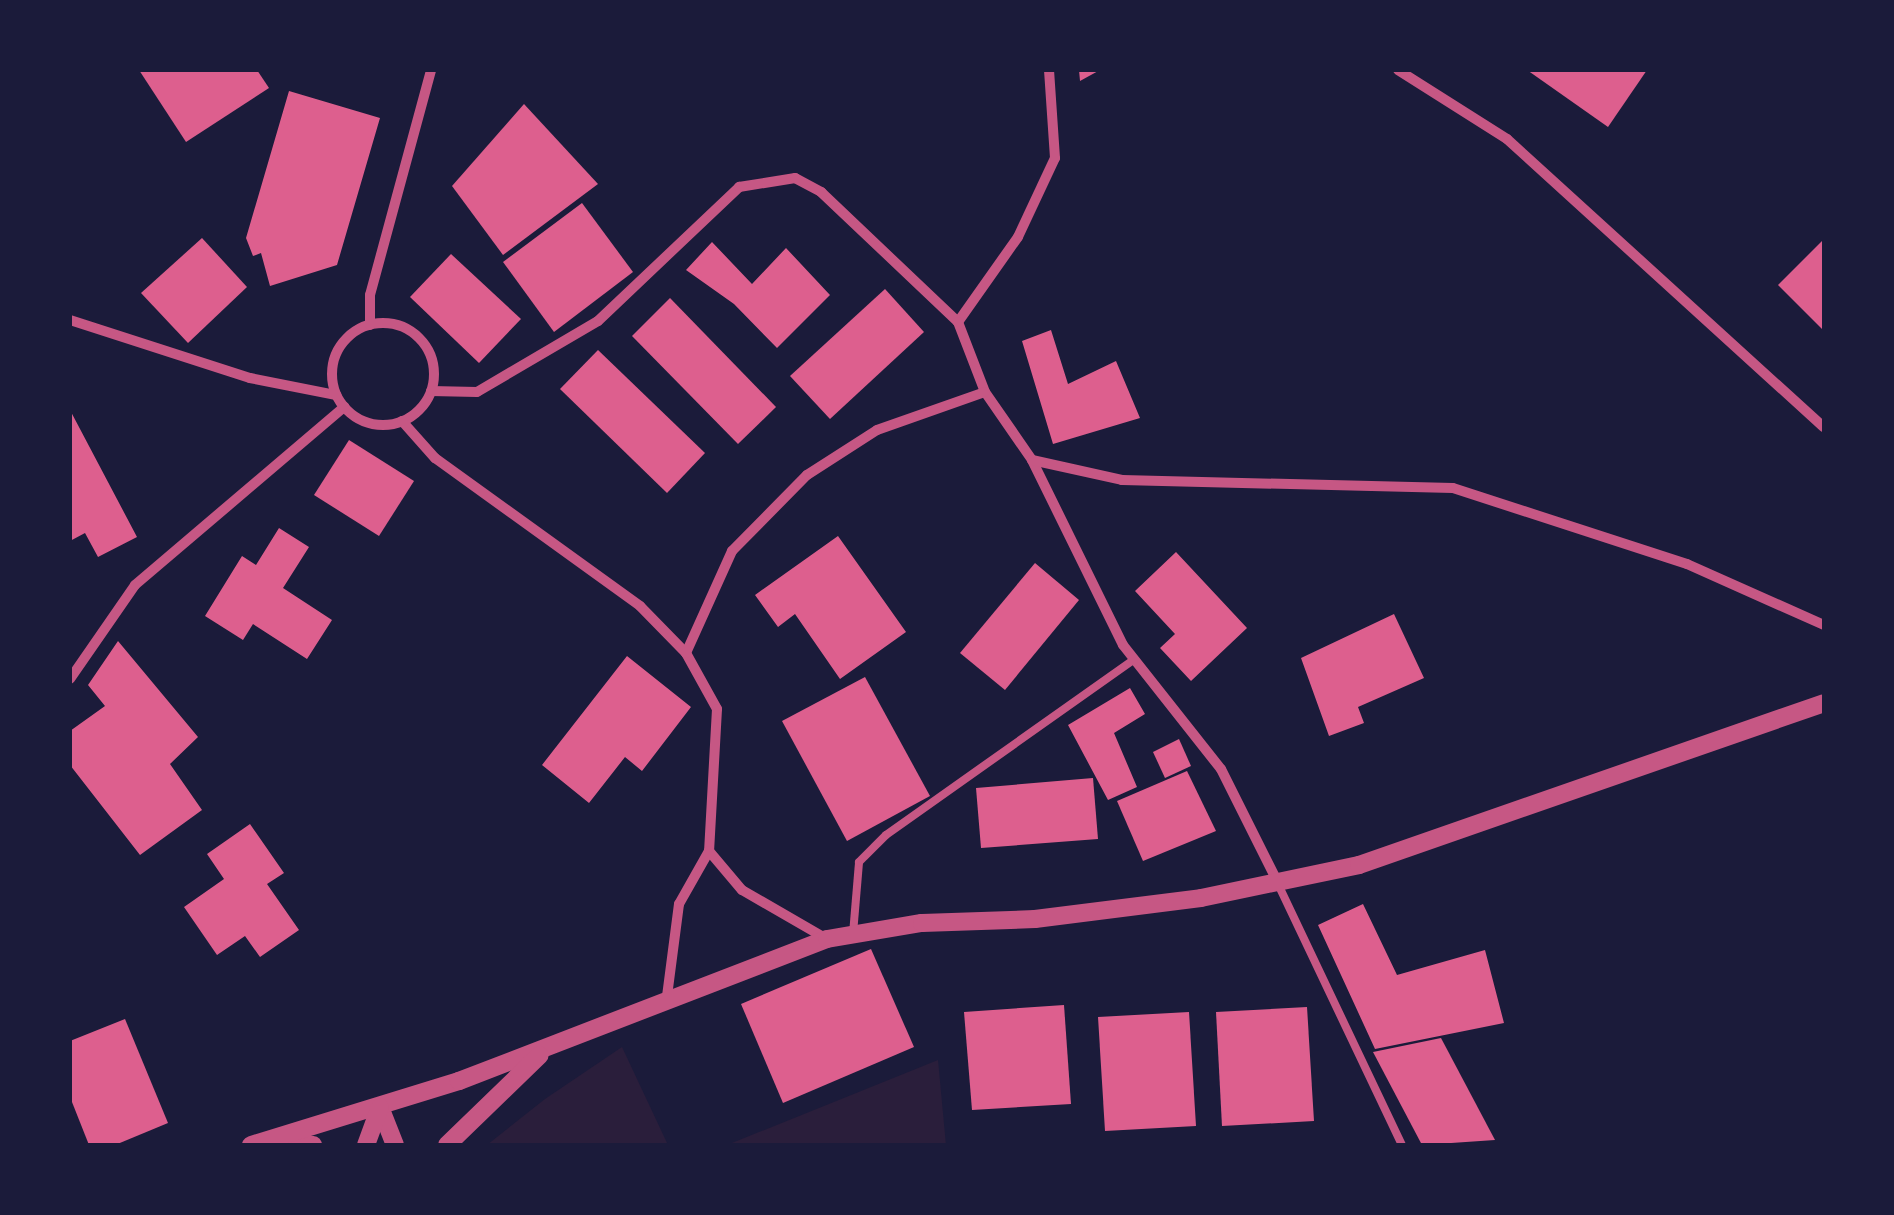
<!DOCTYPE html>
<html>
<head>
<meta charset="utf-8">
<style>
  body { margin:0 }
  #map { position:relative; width:1894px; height:1215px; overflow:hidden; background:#1b1b3a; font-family:Ubuntu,sans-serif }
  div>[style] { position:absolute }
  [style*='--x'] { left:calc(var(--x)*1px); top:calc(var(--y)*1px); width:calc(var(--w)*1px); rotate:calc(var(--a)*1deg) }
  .green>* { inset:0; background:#2a1e3b }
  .building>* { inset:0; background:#dd5f8e }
  .service>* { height:8px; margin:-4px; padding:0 4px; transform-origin:4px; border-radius:4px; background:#c65784 }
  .minor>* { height:10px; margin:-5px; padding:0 5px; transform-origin:5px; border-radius:5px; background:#c65784 }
  .minor>.ring { margin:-5px; padding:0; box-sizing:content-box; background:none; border:10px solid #c65784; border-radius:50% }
  .tertiary>* { height:18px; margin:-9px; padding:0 9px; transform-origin:9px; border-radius:9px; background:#c65784 }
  span { translate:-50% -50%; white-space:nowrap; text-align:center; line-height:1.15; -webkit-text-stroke:10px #1b1b3a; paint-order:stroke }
  .frame { position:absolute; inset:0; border:72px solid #1b1b3a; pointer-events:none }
</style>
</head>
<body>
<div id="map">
  <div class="green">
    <div style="clip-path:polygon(622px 1047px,668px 1145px,487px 1145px,545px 1099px)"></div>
    <div style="clip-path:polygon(938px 1060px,946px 1145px,727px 1145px)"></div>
  </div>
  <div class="building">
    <div style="clip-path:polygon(139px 70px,257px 70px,269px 88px,186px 142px)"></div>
    <div style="clip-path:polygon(1079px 70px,1100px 70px,1080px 81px)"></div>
    <div style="clip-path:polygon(1527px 70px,1647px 70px,1608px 127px)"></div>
    <div style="clip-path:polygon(289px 91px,380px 118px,337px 265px,270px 286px,261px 253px,253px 256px,246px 238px)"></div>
    <div style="clip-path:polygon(524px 104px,598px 184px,503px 255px,452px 186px)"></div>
    <div style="clip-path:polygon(582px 203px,633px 272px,554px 332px,503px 262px)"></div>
    <div style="clip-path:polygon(202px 238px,247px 287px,188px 343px,141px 293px)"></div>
    <div style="clip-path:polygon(1824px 239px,1824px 331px,1778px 285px)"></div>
    <div style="clip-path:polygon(712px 242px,752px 284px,786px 248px,830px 295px,777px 348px,734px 304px,686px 270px)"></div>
    <div style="clip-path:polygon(451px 254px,521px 319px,479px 363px,410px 297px)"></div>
    <div style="clip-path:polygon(885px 289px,924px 332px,830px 419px,790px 376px)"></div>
    <div style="clip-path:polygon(670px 298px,776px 407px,738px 444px,632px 336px)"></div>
    <div style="clip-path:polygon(1051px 330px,1068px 384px,1116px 361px,1140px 418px,1053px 444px,1022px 341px)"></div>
    <div style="clip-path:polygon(598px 350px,705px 453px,667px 493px,560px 389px)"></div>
    <div style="clip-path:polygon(70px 410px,137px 537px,98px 557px,85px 533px,70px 541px)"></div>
    <div style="clip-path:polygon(349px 440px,414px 481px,379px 536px,314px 495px)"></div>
    <div style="clip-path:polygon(279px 528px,309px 547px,283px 588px,332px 620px,307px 659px,253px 624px,243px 640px,205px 616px,242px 556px,256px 565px)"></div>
    <div style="clip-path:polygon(838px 536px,906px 632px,840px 679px,795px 614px,778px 627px,755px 595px)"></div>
    <div style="clip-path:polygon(1176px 552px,1247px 628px,1191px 681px,1160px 648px,1175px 634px,1135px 591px)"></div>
    <div style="clip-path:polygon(1035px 563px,1079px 600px,1005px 690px,960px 653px)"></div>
    <div style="clip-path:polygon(1394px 614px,1424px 678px,1358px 707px,1364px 723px,1329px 736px,1301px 658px)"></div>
    <div style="clip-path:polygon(118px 641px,198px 737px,170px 764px,202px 810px,140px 855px,70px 765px,70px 731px,105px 706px,88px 685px)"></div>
    <div style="clip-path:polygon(627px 656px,691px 707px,642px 771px,625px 757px,589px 803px,542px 765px)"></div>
    <div style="clip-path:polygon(865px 677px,930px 796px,847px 841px,782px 721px)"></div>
    <div style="clip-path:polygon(1130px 688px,1145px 714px,1114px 733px,1137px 787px,1108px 800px,1068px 725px)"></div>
    <div style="clip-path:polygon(1179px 739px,1191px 766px,1165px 778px,1153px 752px)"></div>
    <div style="clip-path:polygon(1187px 771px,1216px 831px,1143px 861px,1117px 801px)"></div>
    <div style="clip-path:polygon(1093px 778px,1098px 839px,981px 848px,976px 788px)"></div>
    <div style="clip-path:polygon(250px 824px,284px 873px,267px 884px,299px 930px,260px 957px,245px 936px,217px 955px,184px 907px,224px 879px,207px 854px)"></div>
    <div style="clip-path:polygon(1363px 904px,1397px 975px,1485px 950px,1504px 1023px,1375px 1049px,1318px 925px)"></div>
    <div style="clip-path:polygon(871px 949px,914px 1047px,783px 1103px,741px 1004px)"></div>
    <div style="clip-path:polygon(1064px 1005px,1071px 1104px,972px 1110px,964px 1012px)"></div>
    <div style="clip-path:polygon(1307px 1007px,1314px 1121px,1222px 1126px,1216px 1012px)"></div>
    <div style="clip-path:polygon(1189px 1012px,1196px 1126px,1105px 1131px,1098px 1017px)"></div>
    <div style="clip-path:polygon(125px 1019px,168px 1123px,115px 1145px,89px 1145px,70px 1097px,70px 1041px)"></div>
    <div style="clip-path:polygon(1441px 1038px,1495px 1140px,1422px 1145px,1373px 1052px)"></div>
  </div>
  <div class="service">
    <div style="--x:1278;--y:884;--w:289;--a:64.6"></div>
    <div style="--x:853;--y:934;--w:72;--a:-85.2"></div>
    <div style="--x:859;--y:862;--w:38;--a:-45"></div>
    <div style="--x:886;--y:835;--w:303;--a:-35.3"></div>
  </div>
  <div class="minor">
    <div style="--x:1398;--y:70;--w:129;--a:32.3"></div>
    <div style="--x:1507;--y:139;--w:428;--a:42.3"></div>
    <div style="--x:70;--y:320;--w:189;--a:17.9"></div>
    <div style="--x:250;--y:378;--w:88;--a:11.2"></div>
    <div style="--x:958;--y:322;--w:104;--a:-54.8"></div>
    <div style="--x:1018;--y:237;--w:87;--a:-64.9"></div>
    <div style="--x:1055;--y:158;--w:88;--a:-93.9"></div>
    <div class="ring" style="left:332px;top:323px;width:92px;height:92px"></div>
    <div style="--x:370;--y:325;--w:30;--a:-90"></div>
    <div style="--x:370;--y:295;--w:233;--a:-74.8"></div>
    <div style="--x:431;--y:391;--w:46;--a:1.2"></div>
    <div style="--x:477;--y:392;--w:140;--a:-30.4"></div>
    <div style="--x:598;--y:321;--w:195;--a:-43.5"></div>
    <div style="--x:739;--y:187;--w:57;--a:-9.1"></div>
    <div style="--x:795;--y:178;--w:30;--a:28"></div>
    <div style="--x:821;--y:192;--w:189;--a:43.5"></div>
    <div style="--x:958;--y:322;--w:75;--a:68.9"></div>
    <div style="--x:985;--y:392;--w:83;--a:55.3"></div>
    <div style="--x:1032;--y:460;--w:206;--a:63.8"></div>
    <div style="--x:1123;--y:645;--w:158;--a:51.7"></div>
    <div style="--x:1221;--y:769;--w:127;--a:63.4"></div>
    <div style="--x:402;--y:421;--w:50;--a:48.3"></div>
    <div style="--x:435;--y:458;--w:253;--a:35.8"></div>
    <div style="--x:640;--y:606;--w:66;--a:45.6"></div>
    <div style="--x:686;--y:653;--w:64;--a:61"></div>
    <div style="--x:717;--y:709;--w:142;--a:93.2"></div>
    <div style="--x:709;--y:851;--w:61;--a:119.5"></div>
    <div style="--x:679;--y:904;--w:93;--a:97.4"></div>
    <div style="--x:1032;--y:460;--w:92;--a:12.5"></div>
    <div style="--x:1122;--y:480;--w:331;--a:1.4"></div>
    <div style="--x:1453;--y:488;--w:246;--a:18"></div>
    <div style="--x:1687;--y:564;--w:150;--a:24"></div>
    <div style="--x:686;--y:653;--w:112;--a:-65.7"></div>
    <div style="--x:732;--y:551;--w:107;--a:-45.4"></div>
    <div style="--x:807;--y:475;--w:83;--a:-32.7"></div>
    <div style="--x:877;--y:430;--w:114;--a:-19.4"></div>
    <div style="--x:70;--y:679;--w:114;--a:-55.3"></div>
    <div style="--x:135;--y:585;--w:275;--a:-40.4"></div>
    <div style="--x:709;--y:851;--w:51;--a:49.8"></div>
    <div style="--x:742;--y:890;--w:98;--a:30"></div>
  </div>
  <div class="tertiary">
    <div style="--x:380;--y:1107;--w:41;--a:68.5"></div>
    <div style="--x:277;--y:1143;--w:36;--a:3"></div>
    <div style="--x:251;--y:1145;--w:218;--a:-17.1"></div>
    <div style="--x:459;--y:1081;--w:394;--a:-21.1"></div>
    <div style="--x:827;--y:939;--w:96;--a:-9.6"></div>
    <div style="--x:922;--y:923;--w:113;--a:-2"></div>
    <div style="--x:1035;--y:919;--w:167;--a:-7.2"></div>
    <div style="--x:1201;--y:898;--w:161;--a:-11.8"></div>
    <div style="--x:1359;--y:865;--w:492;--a:-19.2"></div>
    <div style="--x:366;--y:1145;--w:40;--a:-69.8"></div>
    <div style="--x:447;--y:1145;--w:129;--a:-44.1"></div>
  </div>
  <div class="frame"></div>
</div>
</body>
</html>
